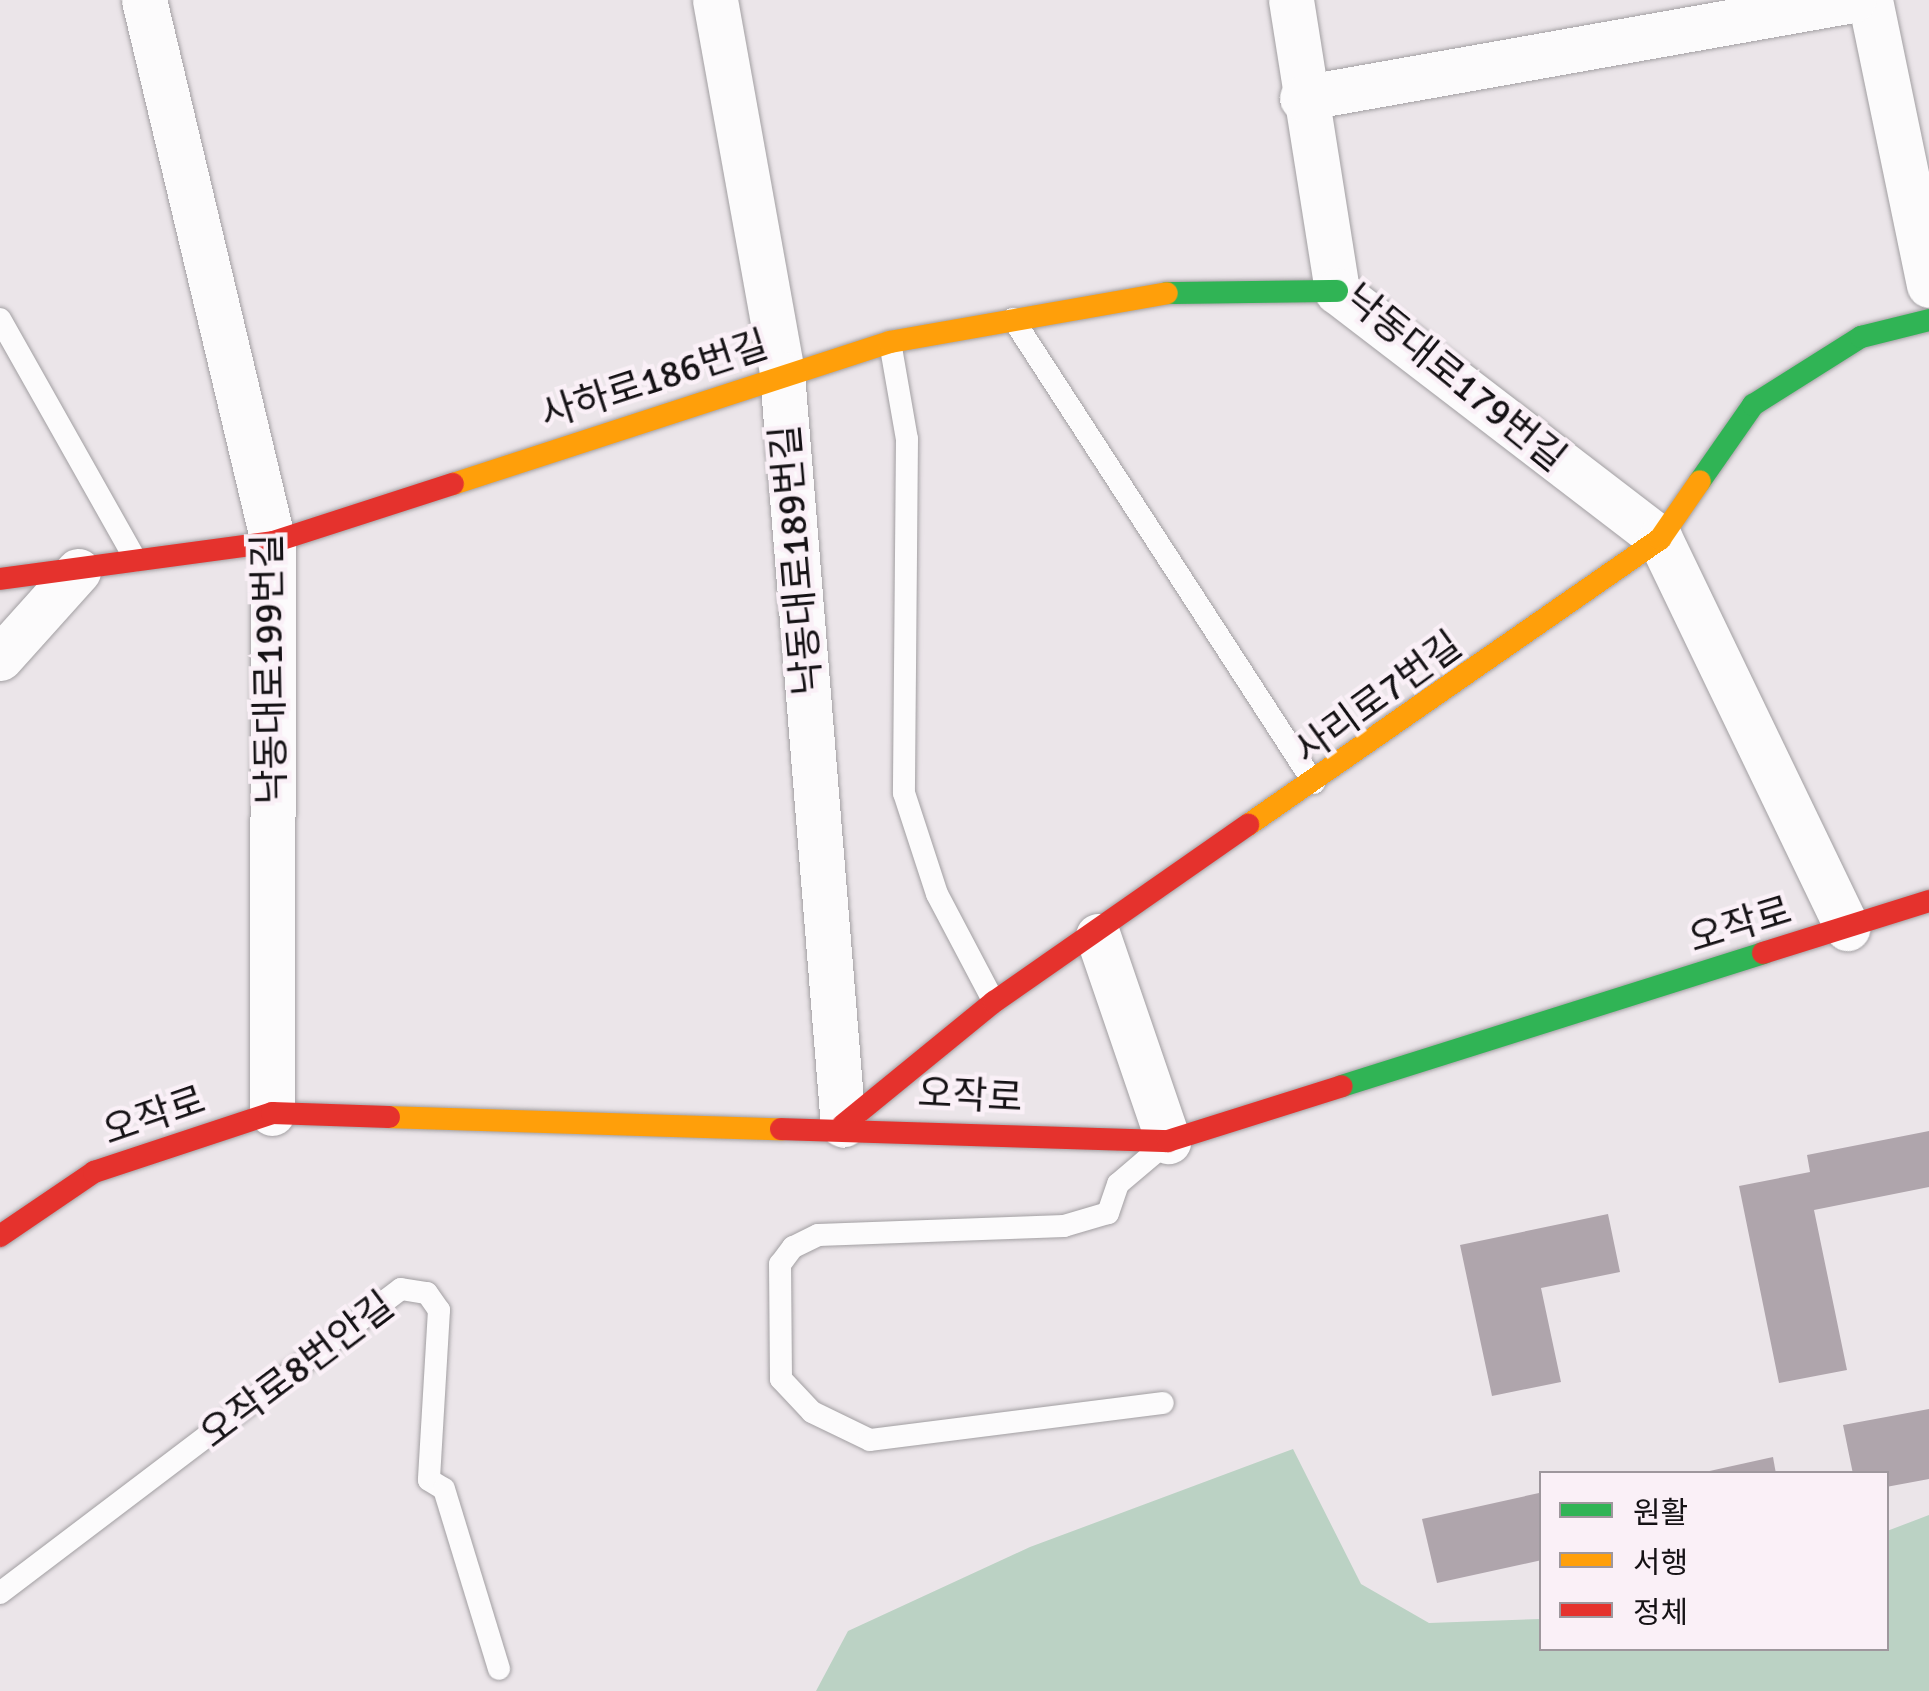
<!DOCTYPE html>
<html>
<head>
<meta charset="utf-8">
<style>
  body { margin:0 }
  #map { position:relative; width:1929px; height:1691px; overflow:hidden; background:#ebe5e9; font-family:Signika,"Noto Sans KR",sans-serif }
  div>[style] { position:absolute }
  [style*='--x'] { left:calc(var(--x)*1px); top:calc(var(--y)*1px); width:calc(var(--w)*1px); rotate:calc(var(--a)*1deg) }
  .forest>* { inset:0; background:#bbd2c4 }
  .building>* { inset:0; background:#afa5ac }
  .roads { filter:drop-shadow(0 0 2px #a29fa2) drop-shadow(0 0 2px #a29fa2) }
  .lane>* { height:22px; margin:-11px; padding:0 11px; transform-origin:11px; border-radius:11px; background:#fcfbfc }
  .street>* { height:45px; margin:-22.5px; padding:0 22.5px; transform-origin:22.5px; border-radius:22.5px; background:#fcfbfc }
  .fast>* { height:22px; margin:-11px; padding:0 11px; transform-origin:11px; border-radius:11px; background:#30b455 }
  .slow>* { height:22px; margin:-11px; padding:0 11px; transform-origin:11px; border-radius:11px; background:#ff9f0a }
  .jam>* { height:22px; margin:-11px; padding:0 11px; transform-origin:11px; border-radius:11px; background:#e5322d }
  span { translate:-50% -50%; white-space:nowrap; text-align:center; line-height:1.15; -webkit-text-stroke:9px #faf0f7; paint-order:stroke }
  .street-label { font-size:38px; color:#151215 }
  .legend { position:absolute; left:1539px; top:1471px; width:350px; height:180px; box-sizing:border-box; background:#faf0f7; border:2px solid #9e979d; margin:0; padding:12px 18px; list-style:none; font-size:30px; color:#151215 }
  .legend li { display:flex; align-items:center; gap:20px; height:50px }
  .legend b { width:50px; border:2px solid #9e979d }
</style>
</head>
<body>
<div id="map">
  <div class="forest">
    <div style="clip-path:polygon(1293px 1449px,1361px 1584px,1429px 1623px,1541px 1619px,1542px 1648px,1886px 1648px,1887px 1531px,1929px 1515px,1929px 1691px,816px 1691px,848px 1631px,1030px 1547px)"></div>
  </div>
  <div class="building">
    <div style="clip-path:polygon(1929px 1131px,1929px 1187px,1814px 1210px,1847px 1370px,1779px 1383px,1739px 1186px,1810px 1172px,1807px 1155px)"></div>
    <div style="clip-path:polygon(1608px 1214px,1620px 1272px,1541px 1288px,1561px 1382px,1492px 1396px,1460px 1245px)"></div>
    <div style="clip-path:polygon(1929px 1409px,1929px 1479px,1886px 1487px,1886px 1474px,1853px 1474px,1843px 1425px)"></div>
    <div style="clip-path:polygon(1773px 1457px,1776px 1474px,1705px 1474px,1705px 1472px)"></div>
    <div style="clip-path:polygon(1539px 1493px,1542px 1560px,1437px 1583px,1422px 1519px)"></div>
  </div>
  <div class="roads">
    <div class="lane">
      <div style="--x:0;--y:319;--w:277;--a:60.6"></div>
      <div style="--x:1013;--y:319;--w:553;--a:57.03"></div>
      <div style="--x:890;--y:342;--w:98;--a:80.1"></div>
      <div style="--x:907;--y:439;--w:354;--a:90.5"></div>
      <div style="--x:904;--y:793;--w:106;--a:71.9"></div>
      <div style="--x:937;--y:894;--w:122;--a:62.2"></div>
      <div style="--x:1158;--y:1150;--w:52;--a:139.6"></div>
      <div style="--x:1118;--y:1184;--w:31;--a:109"></div>
      <div style="--x:1108;--y:1213;--w:46;--a:163.5"></div>
      <div style="--x:1064;--y:1226;--w:246;--a:177.9"></div>
      <div style="--x:818;--y:1235;--w:28;--a:154"></div>
      <div style="--x:793;--y:1247;--w:21;--a:127"></div>
      <div style="--x:780;--y:1264;--w:115;--a:89.5"></div>
      <div style="--x:781;--y:1379;--w:45;--a:46.8"></div>
      <div style="--x:812;--y:1412;--w:64;--a:25.8"></div>
      <div style="--x:870;--y:1440;--w:295;--a:-7.2"></div>
      <div style="--x:0;--y:1593;--w:503;--a:-37.17"></div>
      <div style="--x:401;--y:1289;--w:26;--a:9"></div>
      <div style="--x:427;--y:1293;--w:21;--a:55"></div>
      <div style="--x:439;--y:1310;--w:170;--a:93.4"></div>
      <div style="--x:429;--y:1480;--w:17;--a:31"></div>
      <div style="--x:444;--y:1489;--w:188;--a:73"></div>
    </div>
    <div class="street">
      <div style="--x:144;--y:0;--w:557;--a:76.61"></div>
      <div style="--x:273;--y:542;--w:571;--a:90.1"></div>
      <div style="--x:715;--y:0;--w:380;--a:79.8"></div>
      <div style="--x:782;--y:374;--w:753;--a:85.36"></div>
      <div style="--x:1291;--y:0;--w:295;--a:81"></div>
      <div style="--x:1337;--y:291;--w:407;--a:37.5"></div>
      <div style="--x:1660;--y:539;--w:432;--a:64.3"></div>
      <div style="--x:1870;--y:0;--w:291;--a:78.3"></div>
      <div style="--x:1302;--y:98;--w:560;--a:-10.09"></div>
      <div style="--x:0;--y:658;--w:117;--a:-48.1"></div>
      <div style="--x:1098;--y:936;--w:217;--a:71.1"></div>
    </div>
    <div class="fast">
      <div style="--x:1167;--y:293;--w:170;--a:-0.7"></div>
      <div style="--x:1700;--y:481;--w:93;--a:-55.1"></div>
      <div style="--x:1753;--y:405;--w:128;--a:-32.2"></div>
      <div style="--x:1861;--y:337;--w:70;--a:-14"></div>
      <div style="--x:1342;--y:1086;--w:442;--a:-17.5"></div>
    </div>
    <div class="slow">
      <div style="--x:453;--y:484;--w:459;--a:-18"></div>
      <div style="--x:890;--y:342;--w:281;--a:-10"></div>
      <div style="--x:1248;--y:825;--w:502;--a:-34.77"></div>
      <div style="--x:1660;--y:539;--w:70;--a:-55.4"></div>
      <div style="--x:389;--y:1117;--w:392;--a:1.8"></div>
    </div>
    <div class="jam">
      <div style="--x:0;--y:579;--w:275;--a:-7.7"></div>
      <div style="--x:273;--y:542;--w:189;--a:-17.9"></div>
      <div style="--x:1763;--y:953;--w:174;--a:-17.4"></div>
      <div style="--x:843;--y:1125;--w:195;--a:-39.2"></div>
      <div style="--x:994;--y:1002;--w:310;--a:-34.9"></div>
      <div style="--x:781;--y:1129;--w:387;--a:1.8"></div>
      <div style="--x:1168;--y:1141;--w:182;--a:-17.5"></div>
      <div style="--x:0;--y:1236;--w:114;--a:-34.2"></div>
      <div style="--x:94;--y:1172;--w:188;--a:-18.3"></div>
      <div style="--x:272;--y:1113;--w:117;--a:2"></div>
    </div>
  </div>
  <div class="street-label">
    <span style="left:1455px;top:378px;rotate:39deg">낙동대로179번길</span>
    <span style="left:654px;top:380px;rotate:-18deg">사하로186번길</span>
    <span style="left:797px;top:560px;rotate:-95deg">낙동대로189번길</span>
    <span style="left:270px;top:669px;rotate:-91deg">낙동대로199번길</span>
    <span style="left:1378px;top:698px;rotate:-36deg">사리로7번길</span>
    <span style="left:1740px;top:925px;rotate:-17deg">오작로</span>
    <span style="left:970px;top:1096px;rotate:3deg">오작로</span>
    <span style="left:154px;top:1116px;rotate:-19deg">오작로</span>
    <span style="left:297px;top:1370px;rotate:-37deg">오작로8번안길</span>
  </div>
  <ul class="legend">
  <li><b style="height:12px;background:#30b455"></b>원활</li>
  <li><b style="height:12px;background:#ff9f0a"></b>서행</li>
  <li><b style="height:12px;background:#e5322d"></b>정체</li>
  </ul>
</div>
</body>
</html>
